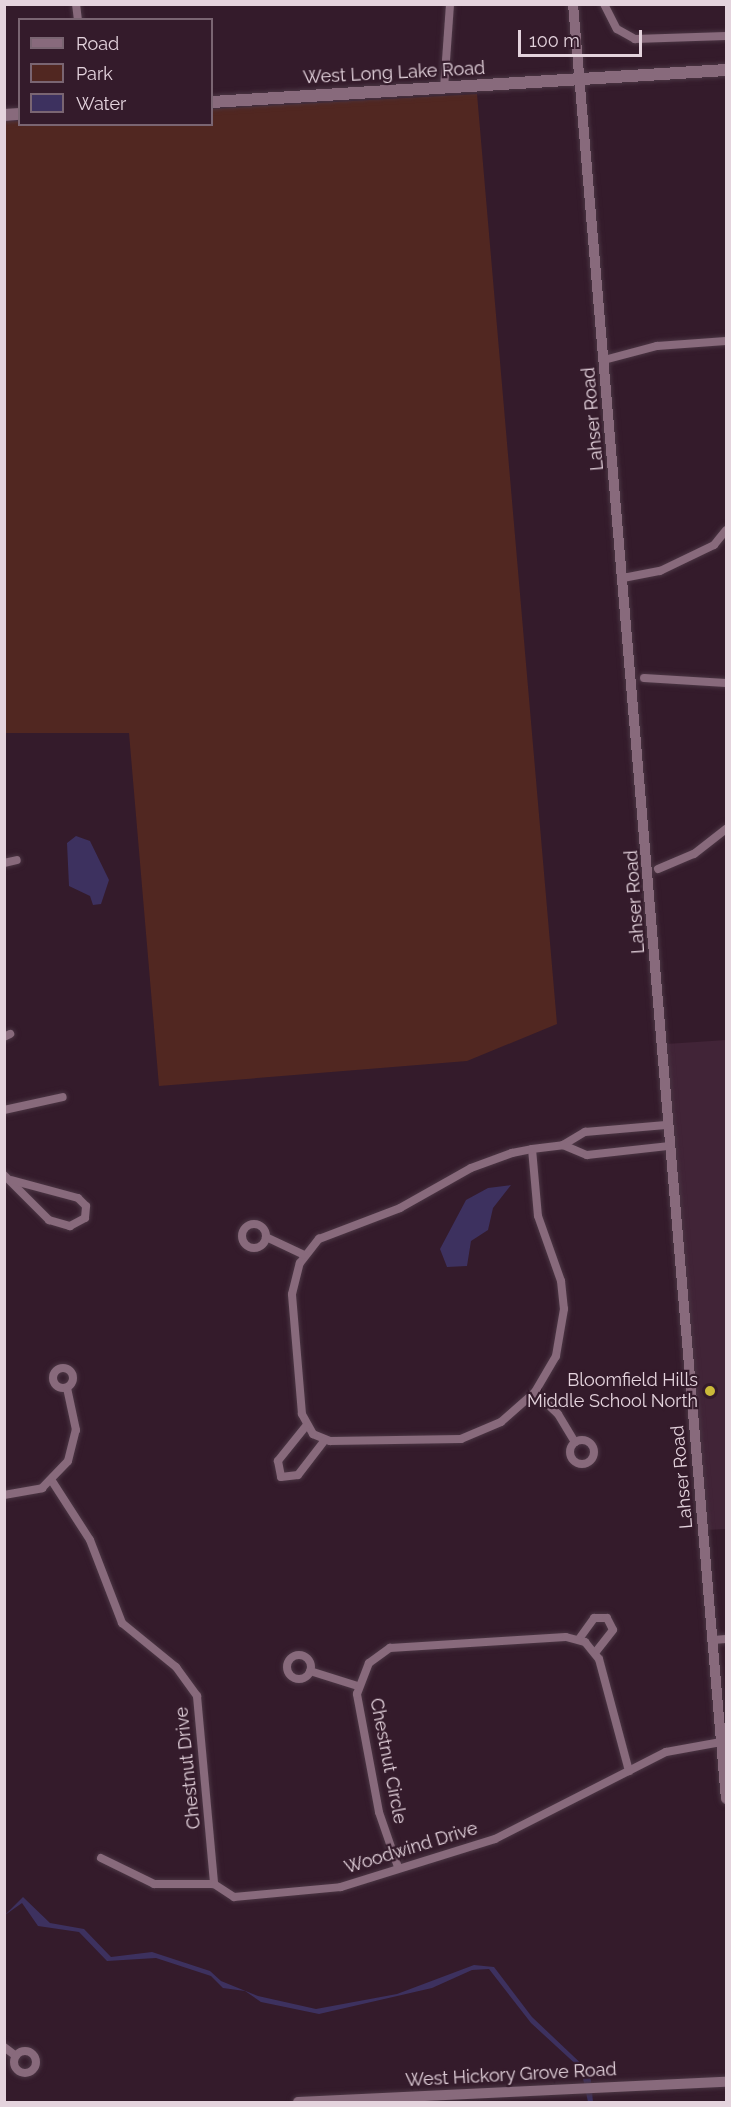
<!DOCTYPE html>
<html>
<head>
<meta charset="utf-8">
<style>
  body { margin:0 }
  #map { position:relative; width:731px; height:2107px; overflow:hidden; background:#341b2b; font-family:Raleway,sans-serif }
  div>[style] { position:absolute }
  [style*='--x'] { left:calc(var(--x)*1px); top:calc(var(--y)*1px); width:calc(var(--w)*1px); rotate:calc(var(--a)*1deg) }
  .built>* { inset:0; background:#412437 }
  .green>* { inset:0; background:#512721 }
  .water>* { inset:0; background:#3d315f }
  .roads { filter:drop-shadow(0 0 2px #4b3644) drop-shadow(0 0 2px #4b3644) }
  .minor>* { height:8px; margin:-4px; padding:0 4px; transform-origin:4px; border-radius:4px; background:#886a7c }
  .minor>.ring { margin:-4px; padding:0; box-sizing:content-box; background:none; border:8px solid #886a7c; border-radius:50% }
  .tertiary>* { height:10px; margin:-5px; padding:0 5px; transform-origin:5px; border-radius:5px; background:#886a7c }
  .secondary>* { height:12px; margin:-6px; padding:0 6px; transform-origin:6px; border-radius:6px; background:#886a7c }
  .dots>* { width:16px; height:16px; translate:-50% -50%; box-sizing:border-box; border:3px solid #341b2b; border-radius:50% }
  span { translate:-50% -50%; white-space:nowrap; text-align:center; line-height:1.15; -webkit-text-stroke:4.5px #341b2b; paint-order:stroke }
  .street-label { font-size:18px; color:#e4d3dd }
  .poi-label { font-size:18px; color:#e4d3dd }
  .right { translate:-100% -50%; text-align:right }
  .frame { position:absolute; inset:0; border:6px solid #e4d3dd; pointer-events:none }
  .legend { position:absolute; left:18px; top:18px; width:195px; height:108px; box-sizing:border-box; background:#341b2b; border:2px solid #7a6572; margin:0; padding:8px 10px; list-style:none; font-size:18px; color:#e4d3dd }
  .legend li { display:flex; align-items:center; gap:12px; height:30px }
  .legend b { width:30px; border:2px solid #7a6572 }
  .scale { position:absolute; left:518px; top:30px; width:124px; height:27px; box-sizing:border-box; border:3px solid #e4d3dd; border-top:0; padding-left:8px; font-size:18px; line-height:21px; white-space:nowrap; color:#e4d3dd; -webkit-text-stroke:4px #341b2b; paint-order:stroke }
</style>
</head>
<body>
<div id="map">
  <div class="built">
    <div style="clip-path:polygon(726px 1040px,726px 1529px,706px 1530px,666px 1044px)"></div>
  </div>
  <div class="green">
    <div style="clip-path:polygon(477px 94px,557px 1024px,467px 1061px,159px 1086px,129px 733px,5px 733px,5px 121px,212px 124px,212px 109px)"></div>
  </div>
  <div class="water">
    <div style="clip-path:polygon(76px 836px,90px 841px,109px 880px,101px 904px,93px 905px,90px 896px,69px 886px,67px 843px)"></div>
    <div style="clip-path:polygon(511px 1185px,493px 1208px,488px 1230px,471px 1241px,467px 1266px,447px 1267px,440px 1249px,466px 1200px,488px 1188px)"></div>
    <div style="clip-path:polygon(23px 1897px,50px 1923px,84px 1929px,111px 1957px,152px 1952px,210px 1971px,221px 1981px,258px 1996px,316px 2009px,397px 1994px,474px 1965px,494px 1967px,532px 2017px,590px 2072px,593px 2102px,588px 2102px,581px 2069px,531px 2023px,489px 1969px,472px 1970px,432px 1988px,319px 2014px,261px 2002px,245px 1991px,223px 1988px,211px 1976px,156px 1958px,107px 1961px,79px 1932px,38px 1926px,22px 1903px,5px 1915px)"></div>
  </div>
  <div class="roads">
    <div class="minor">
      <div style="--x:76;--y:4;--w:16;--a:83"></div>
      <div style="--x:604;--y:4;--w:28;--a:63"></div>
      <div style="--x:617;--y:29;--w:21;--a:29"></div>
      <div style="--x:635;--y:39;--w:91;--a:-1.9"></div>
      <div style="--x:444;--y:88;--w:84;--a:-85.9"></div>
      <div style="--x:604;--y:360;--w:55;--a:-14.8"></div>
      <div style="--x:657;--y:346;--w:69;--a:-4.1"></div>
      <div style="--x:623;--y:578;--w:38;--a:-11"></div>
      <div style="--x:660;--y:571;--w:60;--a:-25.7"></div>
      <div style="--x:714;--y:545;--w:19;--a:-51"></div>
      <div style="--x:644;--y:678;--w:82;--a:3.5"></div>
      <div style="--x:4;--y:863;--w:13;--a:-13"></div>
      <div style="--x:658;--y:869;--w:39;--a:-23"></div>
      <div style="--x:694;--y:854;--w:41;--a:-38"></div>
      <div style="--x:4;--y:1037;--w:7;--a:-27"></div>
      <div style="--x:4;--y:1110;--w:60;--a:-12.4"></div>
      <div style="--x:563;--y:1145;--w:26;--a:-31"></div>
      <div style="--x:585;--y:1132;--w:81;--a:-4.9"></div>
      <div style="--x:532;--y:1149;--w:67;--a:84.9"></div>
      <div style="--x:538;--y:1216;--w:69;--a:70.5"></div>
      <div style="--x:561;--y:1281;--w:28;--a:84"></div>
      <div style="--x:564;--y:1309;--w:48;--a:99.7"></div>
      <div style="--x:556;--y:1356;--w:42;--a:120.3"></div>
      <div style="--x:535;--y:1392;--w:45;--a:138.6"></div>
      <div style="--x:501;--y:1422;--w:43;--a:157"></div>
      <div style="--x:461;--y:1439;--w:131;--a:179.1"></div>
      <div style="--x:330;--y:1441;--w:18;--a:-158"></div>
      <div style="--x:313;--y:1434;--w:23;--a:-119"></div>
      <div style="--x:302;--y:1414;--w:120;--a:-94.8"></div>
      <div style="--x:292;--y:1294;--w:32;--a:-76"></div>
      <div style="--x:300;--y:1263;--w:31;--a:-52"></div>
      <div style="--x:319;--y:1239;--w:87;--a:-20.9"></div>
      <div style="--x:400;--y:1208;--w:81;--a:-29.4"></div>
      <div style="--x:471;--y:1168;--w:44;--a:-20.1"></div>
      <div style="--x:512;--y:1153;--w:20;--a:-11"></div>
      <div style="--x:532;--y:1149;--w:31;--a:-7"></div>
      <div style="--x:563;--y:1145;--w:26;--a:23"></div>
      <div style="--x:587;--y:1155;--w:81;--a:-6.3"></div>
      <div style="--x:4;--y:1175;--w:64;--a:45"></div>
      <div style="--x:49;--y:1220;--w:22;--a:16"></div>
      <div style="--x:70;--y:1226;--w:17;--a:-28"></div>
      <div style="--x:85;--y:1218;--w:12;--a:-85"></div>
      <div style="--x:86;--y:1206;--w:11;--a:-135"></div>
      <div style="--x:78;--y:1198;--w:69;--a:-165"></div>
      <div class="ring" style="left:242px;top:1224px;width:16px;height:16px"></div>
      <div style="--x:266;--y:1237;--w:42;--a:25.3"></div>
      <div class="ring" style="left:53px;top:1368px;width:12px;height:12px"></div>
      <div style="--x:535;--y:1392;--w:32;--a:44"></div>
      <div style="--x:558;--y:1414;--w:33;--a:59"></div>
      <div style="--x:306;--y:1426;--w:45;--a:128.7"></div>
      <div style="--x:278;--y:1461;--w:16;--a:79"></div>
      <div style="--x:281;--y:1477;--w:17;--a:-7"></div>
      <div style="--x:298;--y:1475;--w:44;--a:-52.4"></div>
      <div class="ring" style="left:570px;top:1440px;width:16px;height:16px"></div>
      <div style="--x:52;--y:1481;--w:70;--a:57.2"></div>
      <div style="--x:90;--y:1540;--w:89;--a:68.9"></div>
      <div style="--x:122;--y:1623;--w:70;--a:39.2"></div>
      <div style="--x:176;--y:1667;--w:36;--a:54"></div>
      <div style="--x:197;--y:1696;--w:189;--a:84.8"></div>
      <div style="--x:4;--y:1495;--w:39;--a:-10"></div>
      <div style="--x:42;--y:1488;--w:37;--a:-46"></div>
      <div style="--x:68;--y:1461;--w:32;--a:-76"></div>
      <div style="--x:76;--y:1430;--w:43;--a:-102.1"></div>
      <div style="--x:579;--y:1639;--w:26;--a:-54"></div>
      <div style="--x:594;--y:1618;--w:13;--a:0"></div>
      <div style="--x:607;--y:1618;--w:13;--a:63"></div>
      <div style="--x:613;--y:1630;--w:28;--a:128"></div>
      <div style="--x:713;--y:1640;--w:13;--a:-4"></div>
      <div class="ring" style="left:287px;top:1655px;width:16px;height:16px"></div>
      <div style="--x:310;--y:1671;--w:50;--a:17.4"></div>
      <div style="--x:101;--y:1858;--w:59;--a:26.1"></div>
      <div style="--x:154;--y:1884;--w:60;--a:0"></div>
      <div style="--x:398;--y:1867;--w:58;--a:-109.1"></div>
      <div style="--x:379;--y:1812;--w:120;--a:-100.6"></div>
      <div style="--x:357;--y:1694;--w:33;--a:-69"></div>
      <div style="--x:369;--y:1663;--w:26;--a:-36"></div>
      <div style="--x:390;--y:1648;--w:176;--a:-3.6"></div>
      <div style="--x:566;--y:1637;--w:20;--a:15"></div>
      <div style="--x:585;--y:1642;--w:22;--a:51"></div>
      <div style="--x:599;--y:1659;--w:116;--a:75"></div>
      <div style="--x:214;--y:1884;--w:24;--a:33"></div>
      <div style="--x:234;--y:1897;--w:107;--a:-5.3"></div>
      <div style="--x:341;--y:1887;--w:161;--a:-17.3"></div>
      <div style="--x:495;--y:1839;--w:192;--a:-27"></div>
      <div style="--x:666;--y:1752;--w:56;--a:-10.3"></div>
      <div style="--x:4;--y:2047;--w:15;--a:37"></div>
      <div class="ring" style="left:14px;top:2051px;width:14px;height:14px"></div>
    </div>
    <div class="tertiary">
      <div style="--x:573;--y:4;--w:1801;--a:85.13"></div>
      <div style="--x:298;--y:2102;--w:428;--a:-2.7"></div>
    </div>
    <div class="secondary">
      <div style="--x:212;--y:102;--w:515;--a:-3.56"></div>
      <div style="--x:4;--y:115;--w:16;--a:-4"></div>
    </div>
  </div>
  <div class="dots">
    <div style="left:710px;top:1391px;background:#cbba39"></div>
  </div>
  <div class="street-label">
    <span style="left:394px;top:73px;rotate:-3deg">West Long Lake Road</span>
    <span style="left:593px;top:419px;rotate:-95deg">Lahser Road</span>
    <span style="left:635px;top:902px;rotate:-94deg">Lahser Road</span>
    <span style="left:682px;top:1477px;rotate:-95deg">Lahser Road</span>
    <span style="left:388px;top:1761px;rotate:79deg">Chestnut Circle</span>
    <span style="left:188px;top:1768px;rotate:-96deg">Chestnut Drive</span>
    <span style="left:411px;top:1848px;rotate:-17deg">Woodwind Drive</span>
    <span style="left:511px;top:2075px;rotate:-3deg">West Hickory Grove Road</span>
  </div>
  <div class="poi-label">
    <span class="right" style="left:698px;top:1391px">Bloomfield Hills<br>Middle School North</span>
  </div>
  <div class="frame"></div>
  <ul class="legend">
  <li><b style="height:8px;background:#886a7c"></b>Road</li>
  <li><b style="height:16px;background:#512721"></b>Park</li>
  <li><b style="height:16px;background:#3d315f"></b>Water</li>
  </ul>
  <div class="scale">100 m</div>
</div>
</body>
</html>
